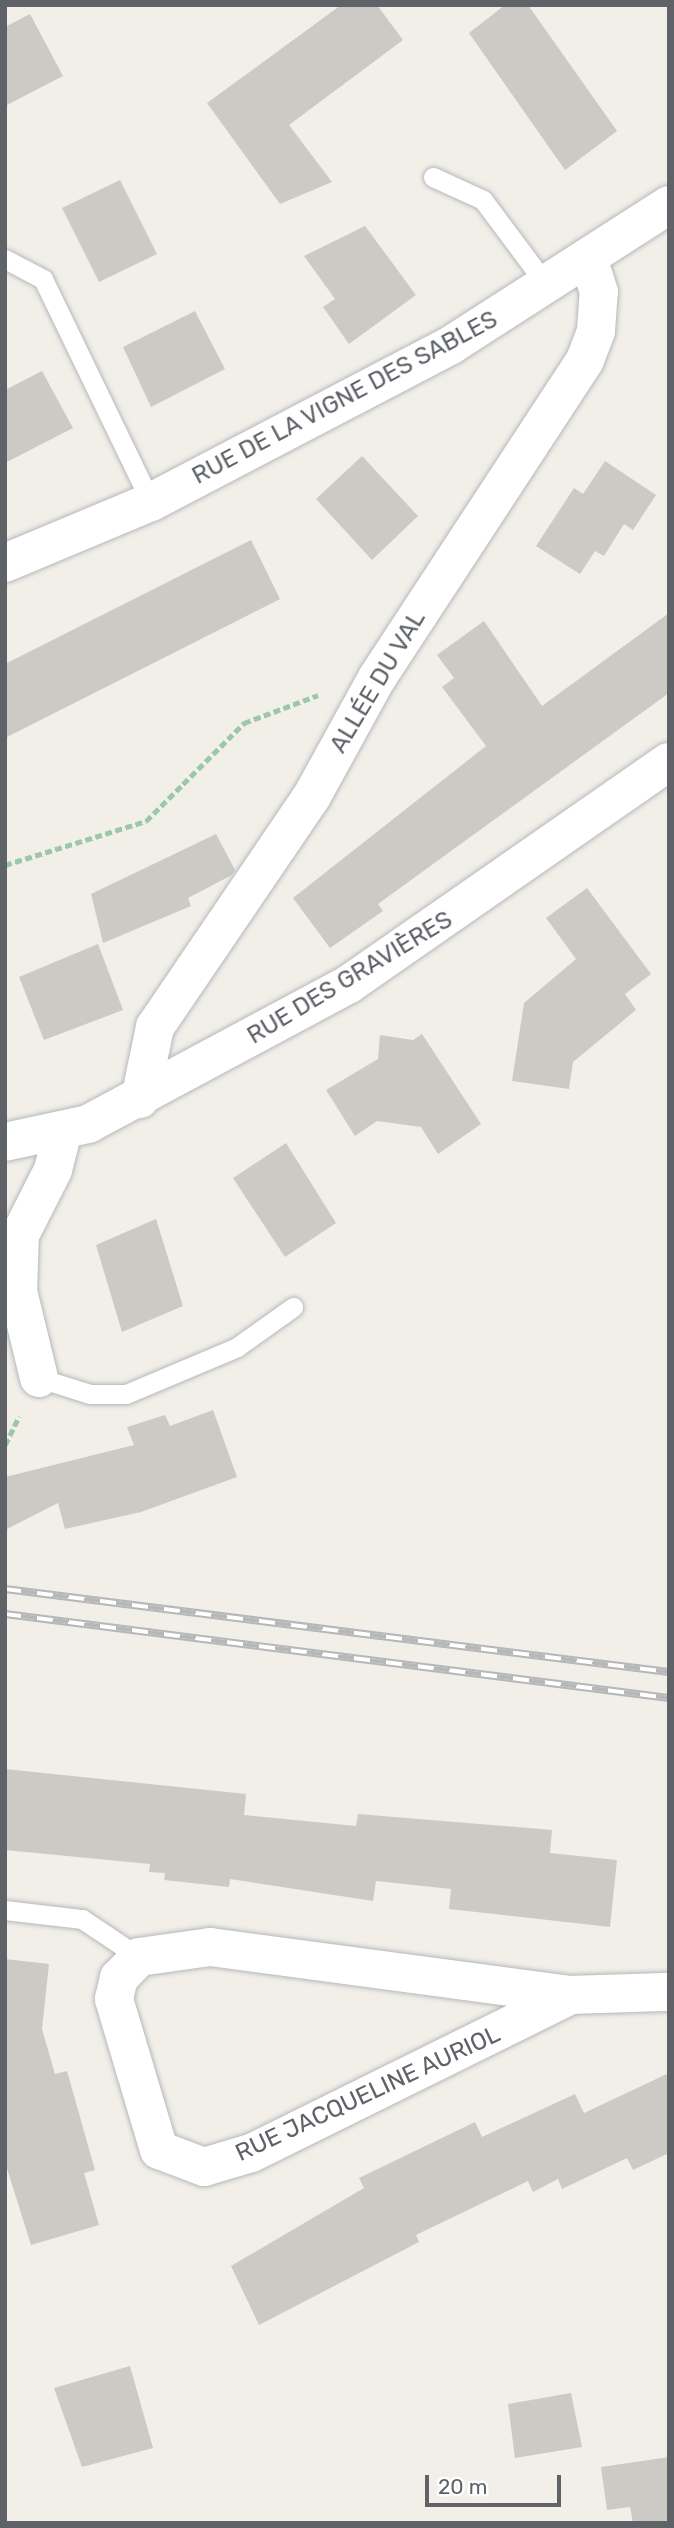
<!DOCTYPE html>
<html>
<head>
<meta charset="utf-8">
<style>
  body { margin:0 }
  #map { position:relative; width:674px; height:2528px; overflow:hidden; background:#f1efe8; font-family:Rubik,sans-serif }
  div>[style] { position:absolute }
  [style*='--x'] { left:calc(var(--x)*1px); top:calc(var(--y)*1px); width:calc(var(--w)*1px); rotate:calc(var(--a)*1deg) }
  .building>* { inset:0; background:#cccac5 }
  .path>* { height:4.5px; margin-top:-2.25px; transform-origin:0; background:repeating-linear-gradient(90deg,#9cc7a9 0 7px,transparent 0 10.5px) }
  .roads { filter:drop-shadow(0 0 2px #b5b8bc) drop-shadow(0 0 2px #b5b8bc) }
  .service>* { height:19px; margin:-9.5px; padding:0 9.5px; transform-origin:9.5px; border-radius:9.5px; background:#fff }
  .minor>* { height:38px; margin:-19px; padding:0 19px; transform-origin:19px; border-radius:19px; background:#fff }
  .rail>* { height:8px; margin-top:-4px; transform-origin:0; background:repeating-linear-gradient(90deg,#fff 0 16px,#b6b7b8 0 32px); box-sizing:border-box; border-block:2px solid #b6b7b8 }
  span { translate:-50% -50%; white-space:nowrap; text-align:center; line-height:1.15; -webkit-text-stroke:6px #fff; paint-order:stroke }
  .street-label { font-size:24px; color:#5f6368 }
  .frame { position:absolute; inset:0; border:7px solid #5f6368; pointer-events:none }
  .scale { position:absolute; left:425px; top:2475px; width:136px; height:32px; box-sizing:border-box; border:4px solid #5f6368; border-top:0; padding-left:9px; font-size:21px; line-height:24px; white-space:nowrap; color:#5f6368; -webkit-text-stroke:5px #fff; paint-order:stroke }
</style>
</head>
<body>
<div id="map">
  <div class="building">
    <div style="clip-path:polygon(341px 5px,377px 5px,403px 40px,289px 125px,332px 182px,280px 204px,207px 103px)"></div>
    <div style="clip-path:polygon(505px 5px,528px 5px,617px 131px,565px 170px,469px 33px)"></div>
    <div style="clip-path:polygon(30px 14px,63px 76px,5px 106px,5px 27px)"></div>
    <div style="clip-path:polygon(120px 180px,157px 254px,99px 282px,62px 208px)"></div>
    <div style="clip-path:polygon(365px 226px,416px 295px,349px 344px,323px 307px,335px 299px,304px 256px)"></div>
    <div style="clip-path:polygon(195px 311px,225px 369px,151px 407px,123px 347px)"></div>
    <div style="clip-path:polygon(42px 371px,73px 428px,5px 463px,5px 390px)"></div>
    <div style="clip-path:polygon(362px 456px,418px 516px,372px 560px,316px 499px)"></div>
    <div style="clip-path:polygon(605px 461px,656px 495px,633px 530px,624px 524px,604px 556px,595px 551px,580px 574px,536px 546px,574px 488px,583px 494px)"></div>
    <div style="clip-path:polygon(251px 540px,280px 599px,5px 738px,5px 664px)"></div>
    <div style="clip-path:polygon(669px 613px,669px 693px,378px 904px,383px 911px,330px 948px,293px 898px,486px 746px,442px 687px,454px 678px,437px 655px,484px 621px,542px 706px)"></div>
    <div style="clip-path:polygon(216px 834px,235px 870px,232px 875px,188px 898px,191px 906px,103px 943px,91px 894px)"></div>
    <div style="clip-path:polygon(587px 888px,651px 974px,625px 994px,636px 1010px,573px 1062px,569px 1089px,512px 1081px,524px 1003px,576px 959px,546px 918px)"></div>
    <div style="clip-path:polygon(98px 944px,123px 1010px,44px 1040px,19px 977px)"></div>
    <div style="clip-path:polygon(422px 1034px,481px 1124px,438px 1154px,421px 1127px,377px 1121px,355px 1136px,326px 1090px,378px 1059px,380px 1035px,413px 1040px)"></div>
    <div style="clip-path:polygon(286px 1143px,336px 1223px,285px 1257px,233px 1178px)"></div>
    <div style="clip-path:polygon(156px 1219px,183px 1306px,122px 1332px,96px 1245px)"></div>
    <div style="clip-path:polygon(213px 1410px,237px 1477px,141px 1512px,65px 1529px,58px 1503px,5px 1530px,5px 1477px,134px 1445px,127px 1427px,165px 1415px,170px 1426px)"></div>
    <div style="clip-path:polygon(5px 1769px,246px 1794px,244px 1815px,356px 1826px,358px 1814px,552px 1830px,550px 1853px,617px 1860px,610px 1927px,449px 1909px,451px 1889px,376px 1881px,373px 1901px,230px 1879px,229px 1887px,164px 1880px,165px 1873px,149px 1872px,150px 1864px,5px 1850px)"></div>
    <div style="clip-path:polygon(5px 1959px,49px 1964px,42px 2029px,55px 2074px,67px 2071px,95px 2170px,84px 2173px,99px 2225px,31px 2245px,5px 2162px)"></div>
    <div style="clip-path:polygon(669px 2073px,669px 2153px,633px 2170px,627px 2158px,562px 2189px,558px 2179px,533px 2192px,528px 2181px,416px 2235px,419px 2242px,259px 2325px,231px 2266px,364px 2188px,359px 2178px,475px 2122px,482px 2137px,575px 2094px,584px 2113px)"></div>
    <div style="clip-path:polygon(130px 2366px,153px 2448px,82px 2467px,54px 2388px)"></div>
    <div style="clip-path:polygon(571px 2393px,582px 2447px,515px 2458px,508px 2404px)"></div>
    <div style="clip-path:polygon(669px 2457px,669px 2523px,633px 2523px,630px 2507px,607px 2510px,601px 2467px)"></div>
  </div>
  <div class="path">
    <div style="--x:5;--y:865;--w:148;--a:-17.3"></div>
    <div style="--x:146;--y:821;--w:139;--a:-45"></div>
    <div style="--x:244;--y:723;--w:79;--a:-20.7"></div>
    <div style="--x:5;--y:1445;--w:32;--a:-64"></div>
  </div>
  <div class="roads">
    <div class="service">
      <div style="--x:433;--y:177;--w:55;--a:24.7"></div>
      <div style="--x:483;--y:200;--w:107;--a:53.3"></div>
      <div style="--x:5;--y:259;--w:43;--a:27.8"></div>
      <div style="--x:43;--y:279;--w:248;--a:64.2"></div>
      <div style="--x:39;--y:1378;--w:53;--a:17.4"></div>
      <div style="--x:90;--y:1394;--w:36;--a:0"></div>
      <div style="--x:126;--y:1394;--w:121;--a:-22.9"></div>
      <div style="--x:237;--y:1347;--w:69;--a:-35.5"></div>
      <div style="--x:5;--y:1910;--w:78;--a:6.7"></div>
      <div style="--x:82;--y:1919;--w:69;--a:33.7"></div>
    </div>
    <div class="minor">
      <div style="--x:5;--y:563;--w:158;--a:-22.7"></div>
      <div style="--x:151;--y:502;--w:339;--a:-27.6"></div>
      <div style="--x:451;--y:345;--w:259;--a:-32.7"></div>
      <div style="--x:140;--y:1099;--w:74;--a:-78.2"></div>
      <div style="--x:155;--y:1027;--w:279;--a:-55.8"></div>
      <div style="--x:312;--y:796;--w:135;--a:-61.2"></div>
      <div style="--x:377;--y:678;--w:380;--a:-56.8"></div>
      <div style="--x:585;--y:360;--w:31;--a:-69"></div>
      <div style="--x:596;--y:331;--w:39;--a:-86"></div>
      <div style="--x:599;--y:292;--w:33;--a:-108"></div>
      <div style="--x:5;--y:1142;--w:85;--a:-12.2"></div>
      <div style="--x:88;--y:1124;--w:296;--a:-28.2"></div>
      <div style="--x:349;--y:984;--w:389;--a:-34.8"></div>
      <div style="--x:39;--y:1378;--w:89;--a:-103.6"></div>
      <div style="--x:18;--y:1291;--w:56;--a:-88"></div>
      <div style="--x:20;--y:1235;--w:73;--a:-63.1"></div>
      <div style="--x:53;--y:1170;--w:37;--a:-76"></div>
      <div style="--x:571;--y:1995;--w:357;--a:153.7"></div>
      <div style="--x:251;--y:2153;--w:49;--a:163.4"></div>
      <div style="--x:204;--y:2167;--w:48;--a:-159.3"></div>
      <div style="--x:159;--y:2150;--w:158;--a:-106.6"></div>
      <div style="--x:114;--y:1999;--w:22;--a:-77"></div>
      <div style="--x:119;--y:1978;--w:29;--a:-46"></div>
      <div style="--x:139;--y:1957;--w:72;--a:-8"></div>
      <div style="--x:210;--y:1947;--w:364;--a:7.6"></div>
      <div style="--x:571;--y:1995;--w:98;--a:-1.8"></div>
    </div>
  </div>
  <div class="rail">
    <div style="--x:5;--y:1589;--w:669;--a:7.13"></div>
    <div style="--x:5;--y:1614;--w:669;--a:7.21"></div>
  </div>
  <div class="street-label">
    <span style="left:345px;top:398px;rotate:-28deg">RUE DE LA VIGNE DES SABLES</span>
    <span style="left:378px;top:682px;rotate:-59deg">ALLÉE DU VAL</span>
    <span style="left:350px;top:978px;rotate:-31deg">RUE DES GRAVIÈRES</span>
    <span style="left:368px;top:2094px;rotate:-25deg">RUE JACQUELINE AURIOL</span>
  </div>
  <div class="frame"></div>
  <div class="scale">20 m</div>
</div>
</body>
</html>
